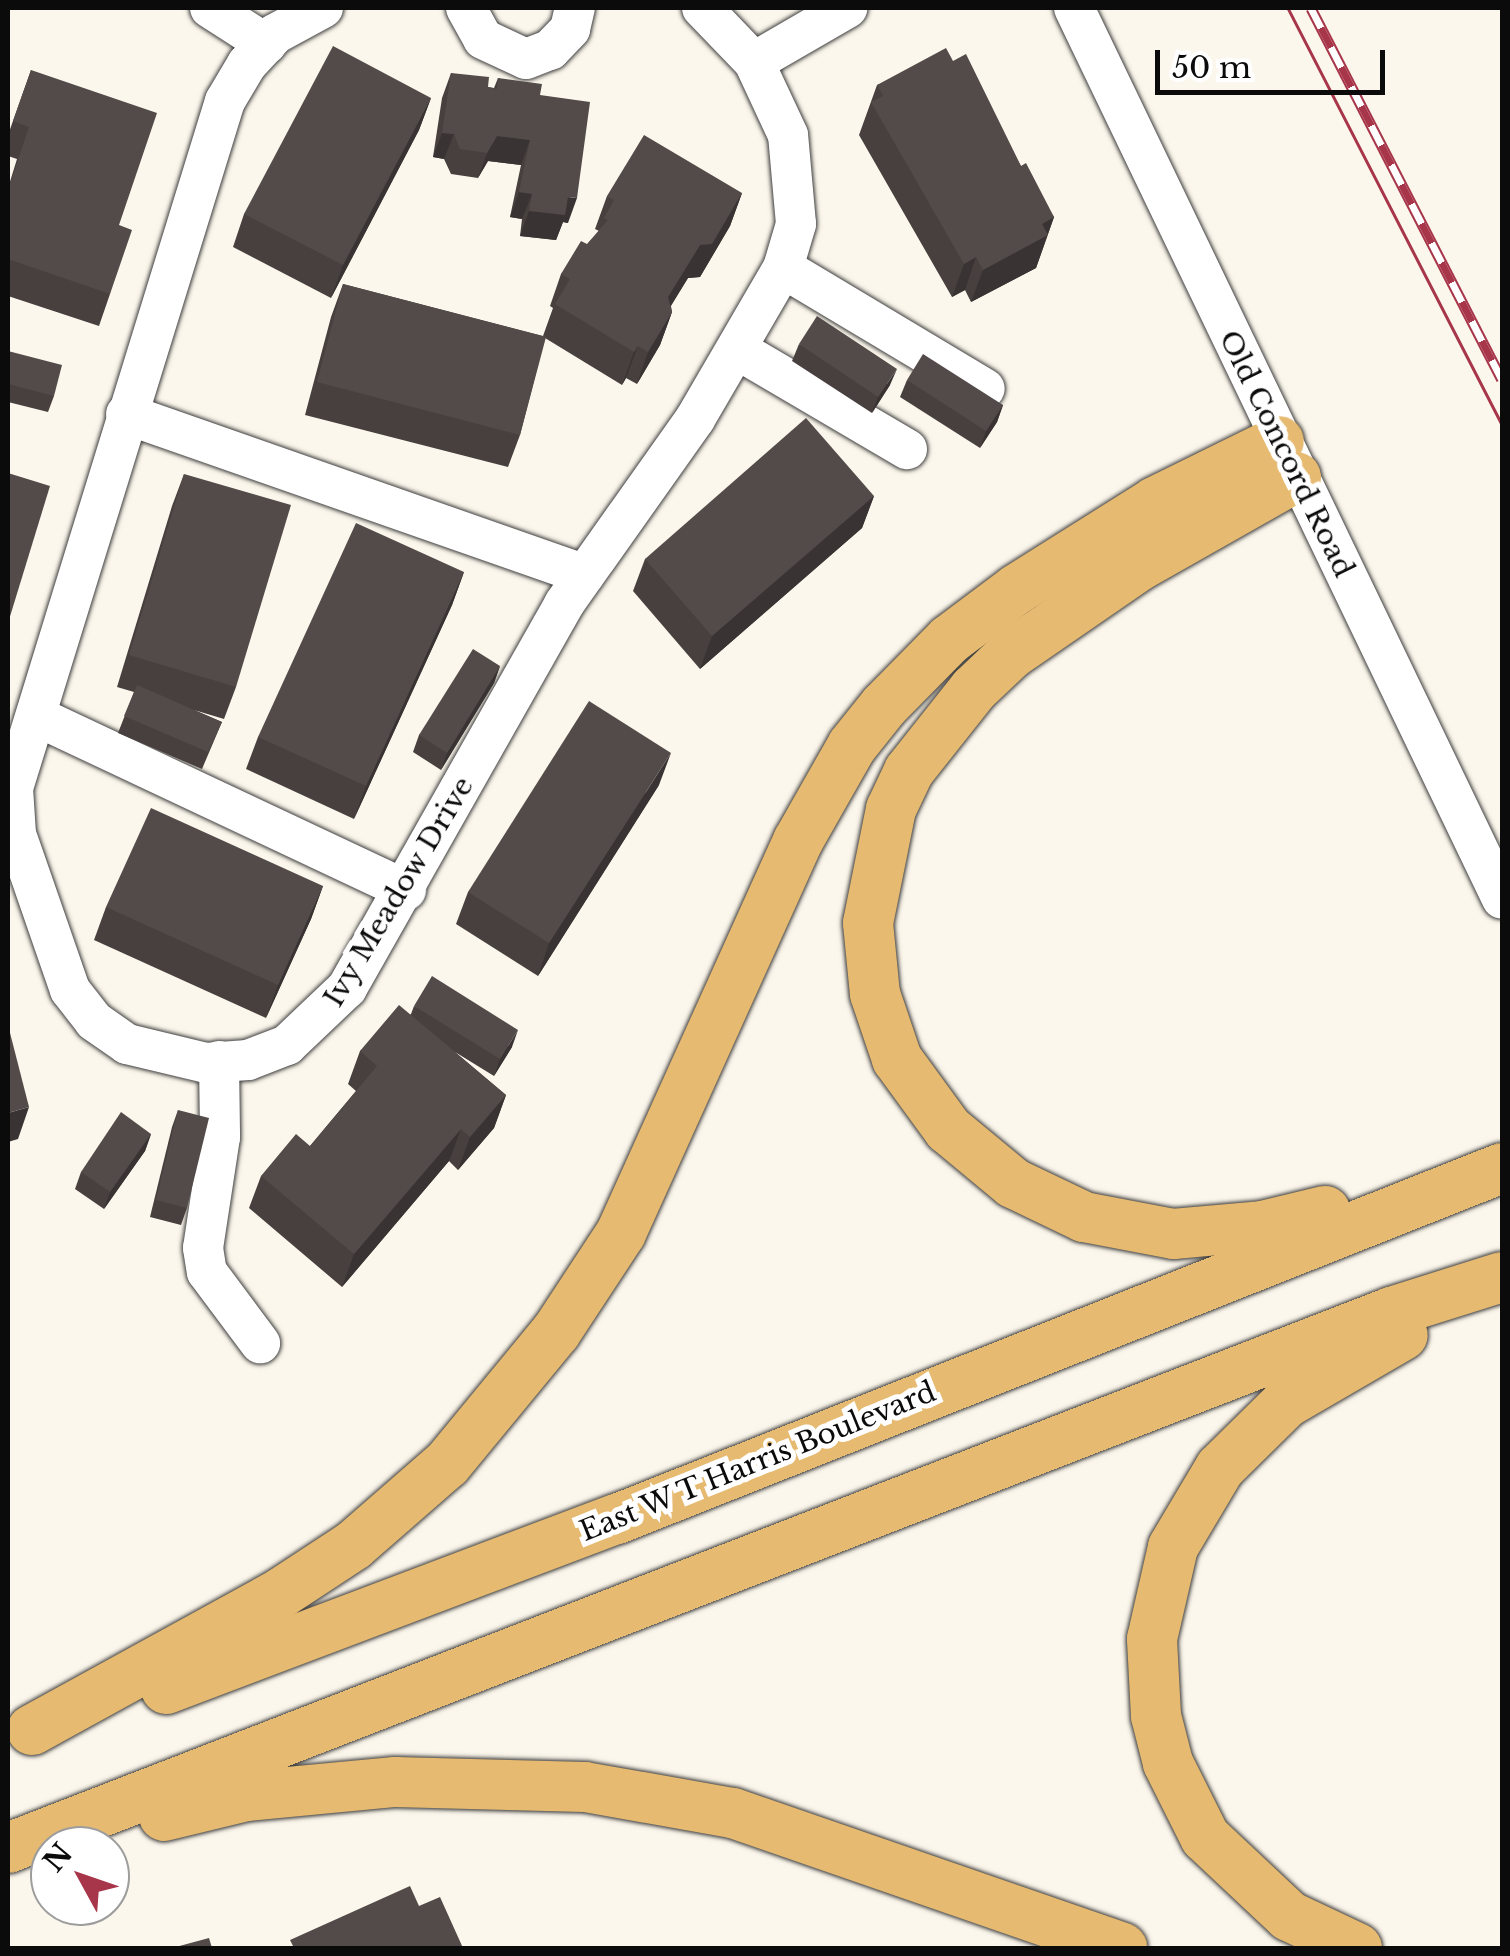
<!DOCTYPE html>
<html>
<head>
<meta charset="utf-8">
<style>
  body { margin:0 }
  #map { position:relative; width:1510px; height:1956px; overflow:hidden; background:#fcf7ec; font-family:"Libre Baskerville",serif }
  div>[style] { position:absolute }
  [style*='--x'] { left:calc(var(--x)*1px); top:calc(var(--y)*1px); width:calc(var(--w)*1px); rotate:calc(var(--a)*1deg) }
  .roads { filter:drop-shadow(0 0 2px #3e3e3e) drop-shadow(0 0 2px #3e3e3e) }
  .minor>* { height:40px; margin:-20px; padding:0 20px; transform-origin:20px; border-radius:20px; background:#fff }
  .major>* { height:50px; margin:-25px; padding:0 25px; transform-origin:25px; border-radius:25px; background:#e6ba71 }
  .tram>* { height:2.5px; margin:-1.25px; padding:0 1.25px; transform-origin:1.25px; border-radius:1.25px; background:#a8364b }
  .rail>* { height:11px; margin-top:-5.5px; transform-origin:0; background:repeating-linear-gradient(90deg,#fff 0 22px,#a8364b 0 44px); box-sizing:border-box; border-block:2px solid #a8364b }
  .wall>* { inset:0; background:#47403f }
  .shaded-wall>* { inset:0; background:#393433 }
  .building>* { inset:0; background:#524b49 }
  span { translate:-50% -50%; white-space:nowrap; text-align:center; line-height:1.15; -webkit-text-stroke:10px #fff; paint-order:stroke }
  .street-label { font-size:28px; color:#0b0b0b }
  .frame { position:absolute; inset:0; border:10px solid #0b0b0b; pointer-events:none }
  .north { position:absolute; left:30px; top:1826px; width:100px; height:100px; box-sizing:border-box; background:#fff; border:2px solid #9d9d9d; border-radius:50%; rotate:310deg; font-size:28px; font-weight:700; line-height:40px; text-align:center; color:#0b0b0b }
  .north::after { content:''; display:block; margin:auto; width:35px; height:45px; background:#a8364b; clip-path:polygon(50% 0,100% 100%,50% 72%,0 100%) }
  .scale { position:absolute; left:1155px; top:50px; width:230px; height:45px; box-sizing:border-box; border:5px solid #0b0b0b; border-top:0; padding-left:12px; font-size:30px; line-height:35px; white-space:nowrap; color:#0b0b0b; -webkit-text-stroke:8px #fff; paint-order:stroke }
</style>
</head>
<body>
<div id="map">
  <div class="roads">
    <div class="minor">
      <div style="--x:210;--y:8;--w:67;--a:32.7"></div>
      <div style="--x:323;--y:8;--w:55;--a:151.6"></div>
      <div style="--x:275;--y:34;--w:41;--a:133"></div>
      <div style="--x:247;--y:64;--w:43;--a:120.7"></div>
      <div style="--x:225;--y:101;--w:719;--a:107.15"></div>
      <div style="--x:13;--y:788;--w:46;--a:86.3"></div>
      <div style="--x:16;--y:834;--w:165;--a:70.9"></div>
      <div style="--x:70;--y:990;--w:39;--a:52"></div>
      <div style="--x:94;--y:1021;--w:40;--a:34.9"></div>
      <div style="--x:127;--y:1044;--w:81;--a:13.5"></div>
      <div style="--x:206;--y:1063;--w:42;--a:-4.1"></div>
      <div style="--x:248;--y:1060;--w:42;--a:-21"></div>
      <div style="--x:287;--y:1045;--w:83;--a:-43.5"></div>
      <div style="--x:347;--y:988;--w:441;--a:-60.5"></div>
      <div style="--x:564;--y:604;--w:227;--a:-54.7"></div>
      <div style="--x:695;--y:419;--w:175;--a:-59.8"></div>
      <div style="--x:783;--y:268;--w:46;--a:-73.5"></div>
      <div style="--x:796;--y:224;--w:89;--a:-95.1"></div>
      <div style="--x:788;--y:135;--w:81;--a:-115"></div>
      <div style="--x:754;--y:62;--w:75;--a:-133.9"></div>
      <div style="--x:466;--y:8;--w:35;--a:61"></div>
      <div style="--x:483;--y:39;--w:47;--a:24.9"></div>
      <div style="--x:526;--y:59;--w:26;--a:-21"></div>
      <div style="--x:550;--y:50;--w:29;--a:-46"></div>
      <div style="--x:570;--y:29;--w:22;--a:-77"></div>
      <div style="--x:1074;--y:8;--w:988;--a:64.34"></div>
      <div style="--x:754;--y:62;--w:108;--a:-30.1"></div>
      <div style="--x:783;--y:268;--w:235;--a:30.9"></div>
      <div style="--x:738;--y:350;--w:196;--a:30.4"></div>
      <div style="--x:126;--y:414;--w:486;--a:19.3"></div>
      <div style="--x:36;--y:716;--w:409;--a:25.2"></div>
      <div style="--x:219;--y:1061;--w:76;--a:89.2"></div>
      <div style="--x:220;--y:1137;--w:112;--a:98.7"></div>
      <div style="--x:203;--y:1248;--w:24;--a:81"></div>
      <div style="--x:207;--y:1272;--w:89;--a:53.3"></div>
    </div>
    <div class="major">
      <div style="--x:1296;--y:477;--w:180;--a:150.5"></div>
      <div style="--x:1139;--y:566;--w:155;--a:145.5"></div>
      <div style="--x:1011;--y:654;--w:51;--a:136.6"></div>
      <div style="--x:974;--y:689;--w:105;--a:128.4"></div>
      <div style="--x:909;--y:771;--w:42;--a:115.3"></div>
      <div style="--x:891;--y:809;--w:116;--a:101.4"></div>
      <div style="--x:868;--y:923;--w:71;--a:84.4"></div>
      <div style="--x:875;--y:994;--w:69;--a:71.3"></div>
      <div style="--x:897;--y:1059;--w:87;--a:53.9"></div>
      <div style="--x:948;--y:1129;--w:85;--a:39.7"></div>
      <div style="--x:1013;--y:1183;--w:79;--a:25.6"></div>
      <div style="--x:1084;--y:1217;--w:91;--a:10.8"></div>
      <div style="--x:1173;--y:1234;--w:89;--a:-5.1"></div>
      <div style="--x:1262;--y:1226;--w:65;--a:-13.4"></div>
      <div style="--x:166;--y:1689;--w:482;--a:-20.7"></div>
      <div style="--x:617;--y:1519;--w:952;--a:-21.63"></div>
      <div style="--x:32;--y:1730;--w:284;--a:-28.8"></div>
      <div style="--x:281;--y:1593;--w:87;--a:-33.3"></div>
      <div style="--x:354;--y:1545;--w:123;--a:-41.1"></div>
      <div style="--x:447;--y:1464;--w:171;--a:-50.5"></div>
      <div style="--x:556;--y:1332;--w:118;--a:-56.7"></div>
      <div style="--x:621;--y:1233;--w:430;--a:-65.7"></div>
      <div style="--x:798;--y:841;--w:109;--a:-60.4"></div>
      <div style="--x:852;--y:746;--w:51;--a:-51.3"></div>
      <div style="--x:884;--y:706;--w:93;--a:-45.4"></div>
      <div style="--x:949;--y:640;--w:85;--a:-36.9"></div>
      <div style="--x:1017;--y:589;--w:163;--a:-32.2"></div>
      <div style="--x:1155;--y:502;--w:138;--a:-26.2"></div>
      <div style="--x:164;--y:1816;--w:84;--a:-13.7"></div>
      <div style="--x:246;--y:1796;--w:150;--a:-5.4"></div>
      <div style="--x:395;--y:1782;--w:190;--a:1.5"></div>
      <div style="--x:585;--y:1787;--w:150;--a:10"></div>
      <div style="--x:733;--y:1813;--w:412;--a:19.1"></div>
      <div style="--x:8;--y:1848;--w:1483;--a:-21.18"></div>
      <div style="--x:1391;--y:1312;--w:116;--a:-17.5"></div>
      <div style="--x:1357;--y:1948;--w:75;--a:-154.8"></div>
      <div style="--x:1289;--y:1916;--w:115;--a:-136.8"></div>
      <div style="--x:1205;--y:1837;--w:83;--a:-116.6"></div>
      <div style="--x:1168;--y:1763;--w:49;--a:-104.3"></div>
      <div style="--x:1156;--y:1716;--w:77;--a:-93"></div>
      <div style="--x:1152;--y:1639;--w:94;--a:-77.1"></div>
      <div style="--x:1173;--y:1547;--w:92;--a:-59.3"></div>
      <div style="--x:1220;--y:1468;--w:93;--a:-44.6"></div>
      <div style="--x:1286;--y:1403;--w:135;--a:-30.2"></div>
    </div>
  </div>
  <div class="tram">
    <div style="--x:1288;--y:8;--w:469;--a:62.8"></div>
  </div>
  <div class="rail">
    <div style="--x:1311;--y:8;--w:417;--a:62.8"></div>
  </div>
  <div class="wall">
    <div style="clip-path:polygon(953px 61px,1054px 217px,1036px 268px,971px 302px,965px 290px,952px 297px,859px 135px,877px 85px)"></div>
    <div style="clip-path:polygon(31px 70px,119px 225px,110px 294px,99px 326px,8px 296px,8px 188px,17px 159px,8px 156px,8px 135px)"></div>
    <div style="clip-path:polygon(451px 73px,488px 87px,494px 88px,498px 78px,540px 95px,568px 223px,563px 222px,556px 240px,520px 236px,522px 219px,510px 217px,521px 165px,488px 161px,478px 178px,451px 174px,444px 159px,433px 157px,442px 98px)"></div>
    <div style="clip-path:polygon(431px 98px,419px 130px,331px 298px,233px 247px,244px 214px)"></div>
    <div style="clip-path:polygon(742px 193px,730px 226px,700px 277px,688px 278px,671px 306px,672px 312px,660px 345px,637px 384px,626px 378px,622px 385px,545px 338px,520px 435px,508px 467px,305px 415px,331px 317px,343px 284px,543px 336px,553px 308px,550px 306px,561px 274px,599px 231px,595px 229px,607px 196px)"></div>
    <div style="clip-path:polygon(799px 344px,890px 385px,872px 413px,792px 361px)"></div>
    <div style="clip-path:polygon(8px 351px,54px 396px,48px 412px,8px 402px)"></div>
    <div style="clip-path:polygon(907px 380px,1003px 405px,997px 422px,980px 448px,900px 397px)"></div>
    <div style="clip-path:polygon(184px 474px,236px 687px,224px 719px,194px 710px,222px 722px,202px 769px,118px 733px,134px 692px,117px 687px,172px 506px)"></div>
    <div style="clip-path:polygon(874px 496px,862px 528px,700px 669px,633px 591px,645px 559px)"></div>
    <div style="clip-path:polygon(464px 572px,452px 605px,354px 819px,246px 769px,258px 737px)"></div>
    <div style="clip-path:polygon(500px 666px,494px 683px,441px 770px,413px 752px,419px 735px)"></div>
    <div style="clip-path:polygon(659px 785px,538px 976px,456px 924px,468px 892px)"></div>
    <div style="clip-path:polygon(323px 886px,311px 919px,266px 1018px,94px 940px,106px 907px)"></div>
    <div style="clip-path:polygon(414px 1006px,512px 1047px,494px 1076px,455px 1052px,506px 1095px,494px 1128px,458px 1170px,449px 1161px,342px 1287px,249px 1208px,261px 1176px,310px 1146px,356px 1091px,348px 1084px,360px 1051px,411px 1014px)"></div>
    <div style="clip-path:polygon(178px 1110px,187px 1208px,181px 1225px,150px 1217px,172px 1127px)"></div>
    <div style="clip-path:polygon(151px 1134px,145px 1151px,104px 1209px,75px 1189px,81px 1172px)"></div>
  </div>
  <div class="shaded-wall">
    <div style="clip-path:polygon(431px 98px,419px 130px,331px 298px,343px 265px)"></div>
    <div style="clip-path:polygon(442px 133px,454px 134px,444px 159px,433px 157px)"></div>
    <div style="clip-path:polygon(497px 136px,530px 140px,521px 165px,488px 161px,478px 178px,487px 153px)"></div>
    <div style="clip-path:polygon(519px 192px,532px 194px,522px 219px,510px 217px)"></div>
    <div style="clip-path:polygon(742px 193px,730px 226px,700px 277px,688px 278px,656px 329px,668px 297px,700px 245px)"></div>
    <div style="clip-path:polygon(568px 197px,577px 198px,568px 223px,563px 222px,556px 240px,520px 236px,529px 211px)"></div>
    <div style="clip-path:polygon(1054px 217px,1036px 268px,971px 302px,983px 270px,1042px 224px)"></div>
    <div style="clip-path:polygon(976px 257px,965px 290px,952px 297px,964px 264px)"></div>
    <div style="clip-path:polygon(672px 312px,660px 345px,637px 384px,648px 352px)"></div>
    <div style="clip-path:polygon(638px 346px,626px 378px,622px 385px,634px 352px)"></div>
    <div style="clip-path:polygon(897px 369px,890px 385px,872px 413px,878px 397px)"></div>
    <div style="clip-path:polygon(1003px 405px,997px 422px,980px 448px,986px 431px)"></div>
    <div style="clip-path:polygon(874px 496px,862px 528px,700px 669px,712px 636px)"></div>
    <div style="clip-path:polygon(464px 572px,452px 605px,354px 819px,366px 786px)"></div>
    <div style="clip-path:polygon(500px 666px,494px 683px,441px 770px,447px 753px)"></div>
    <div style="clip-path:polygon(671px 753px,659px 785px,538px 976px,549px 943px)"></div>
    <div style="clip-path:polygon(323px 886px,311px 919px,266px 1018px,278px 985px)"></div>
    <div style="clip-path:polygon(518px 1030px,512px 1047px,494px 1076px,500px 1059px)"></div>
    <div style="clip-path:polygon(506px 1095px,494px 1128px,458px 1170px,470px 1137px)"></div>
    <div style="clip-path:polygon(29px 1107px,18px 1139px,8px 1142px,8px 1113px)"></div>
    <div style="clip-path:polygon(461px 1129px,449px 1161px,342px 1287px,354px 1254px)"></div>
    <div style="clip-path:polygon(151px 1134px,145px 1151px,104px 1209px,110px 1192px)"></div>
  </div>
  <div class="building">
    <div style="clip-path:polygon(333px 46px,431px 98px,343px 265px,244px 214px)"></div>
    <div style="clip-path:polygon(946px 48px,953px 61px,966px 54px,1021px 166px,1026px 163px,1054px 217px,1042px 224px,1048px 235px,983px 270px,976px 257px,964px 264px,871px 102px,883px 96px,877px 85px)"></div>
    <div style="clip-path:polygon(31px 70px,157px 113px,119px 225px,132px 230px,110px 294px,8px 259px,8px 190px,29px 127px,13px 121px)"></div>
    <div style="clip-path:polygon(451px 73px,489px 77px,488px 87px,497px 89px,498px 78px,542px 84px,540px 95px,590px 102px,577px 198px,568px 197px,565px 215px,529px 211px,532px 194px,519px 192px,530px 140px,497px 136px,487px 153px,460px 149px,454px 134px,442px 133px)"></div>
    <div style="clip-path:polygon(644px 135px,742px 193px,712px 244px,700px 245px,668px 297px,672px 312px,648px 352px,638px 346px,634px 352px,555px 304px,570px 279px,561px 274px,581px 241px,587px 244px,608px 220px,604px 218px,614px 200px,607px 196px)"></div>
    <div style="clip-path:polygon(343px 284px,546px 337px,520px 435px,317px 382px)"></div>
    <div style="clip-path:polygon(817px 316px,897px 369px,878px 397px,799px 344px)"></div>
    <div style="clip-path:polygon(8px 351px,62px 365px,54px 396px,8px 384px)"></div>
    <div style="clip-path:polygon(923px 354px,1003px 405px,986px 431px,907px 380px)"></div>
    <div style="clip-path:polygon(806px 418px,874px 496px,712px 636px,645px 559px)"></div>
    <div style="clip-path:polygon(8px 473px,50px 486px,8px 623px)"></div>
    <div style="clip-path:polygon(184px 474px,291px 505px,236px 687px,129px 655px)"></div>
    <div style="clip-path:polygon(356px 523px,464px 572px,366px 786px,258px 737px)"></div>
    <div style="clip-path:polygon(473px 649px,500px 666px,447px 753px,419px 735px)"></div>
    <div style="clip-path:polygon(137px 685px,222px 722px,208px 752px,124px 716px)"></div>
    <div style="clip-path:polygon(589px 701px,671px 753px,549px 943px,468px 892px)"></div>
    <div style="clip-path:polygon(151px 808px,323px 886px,278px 985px,106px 907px)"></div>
    <div style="clip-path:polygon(432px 976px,518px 1030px,500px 1059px,414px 1006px)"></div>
    <div style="clip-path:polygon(399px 1005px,506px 1095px,470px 1137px,461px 1129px,354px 1254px,261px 1176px,296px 1134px,310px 1146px,377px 1066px,360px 1051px)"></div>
    <div style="clip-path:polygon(8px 1025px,29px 1107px,8px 1113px)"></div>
    <div style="clip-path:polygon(178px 1110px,209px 1118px,187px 1208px,156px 1200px)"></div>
    <div style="clip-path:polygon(121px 1112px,151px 1134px,110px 1192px,81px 1172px)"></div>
    <div style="clip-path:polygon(410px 1886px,419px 1906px,440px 1897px,463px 1948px,294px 1948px,290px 1940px)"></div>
    <div style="clip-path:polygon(209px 1938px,212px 1948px,172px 1948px)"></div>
  </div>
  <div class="street-label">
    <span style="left:1286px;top:454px;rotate:64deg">Old Concord Road</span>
    <span style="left:399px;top:892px;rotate:-59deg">Ivy Meadow Drive</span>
    <span style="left:758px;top:1462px;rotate:-22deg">East W T Harris Boulevard</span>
  </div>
  <div class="frame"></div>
  <div class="north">N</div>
  <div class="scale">50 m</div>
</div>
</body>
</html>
